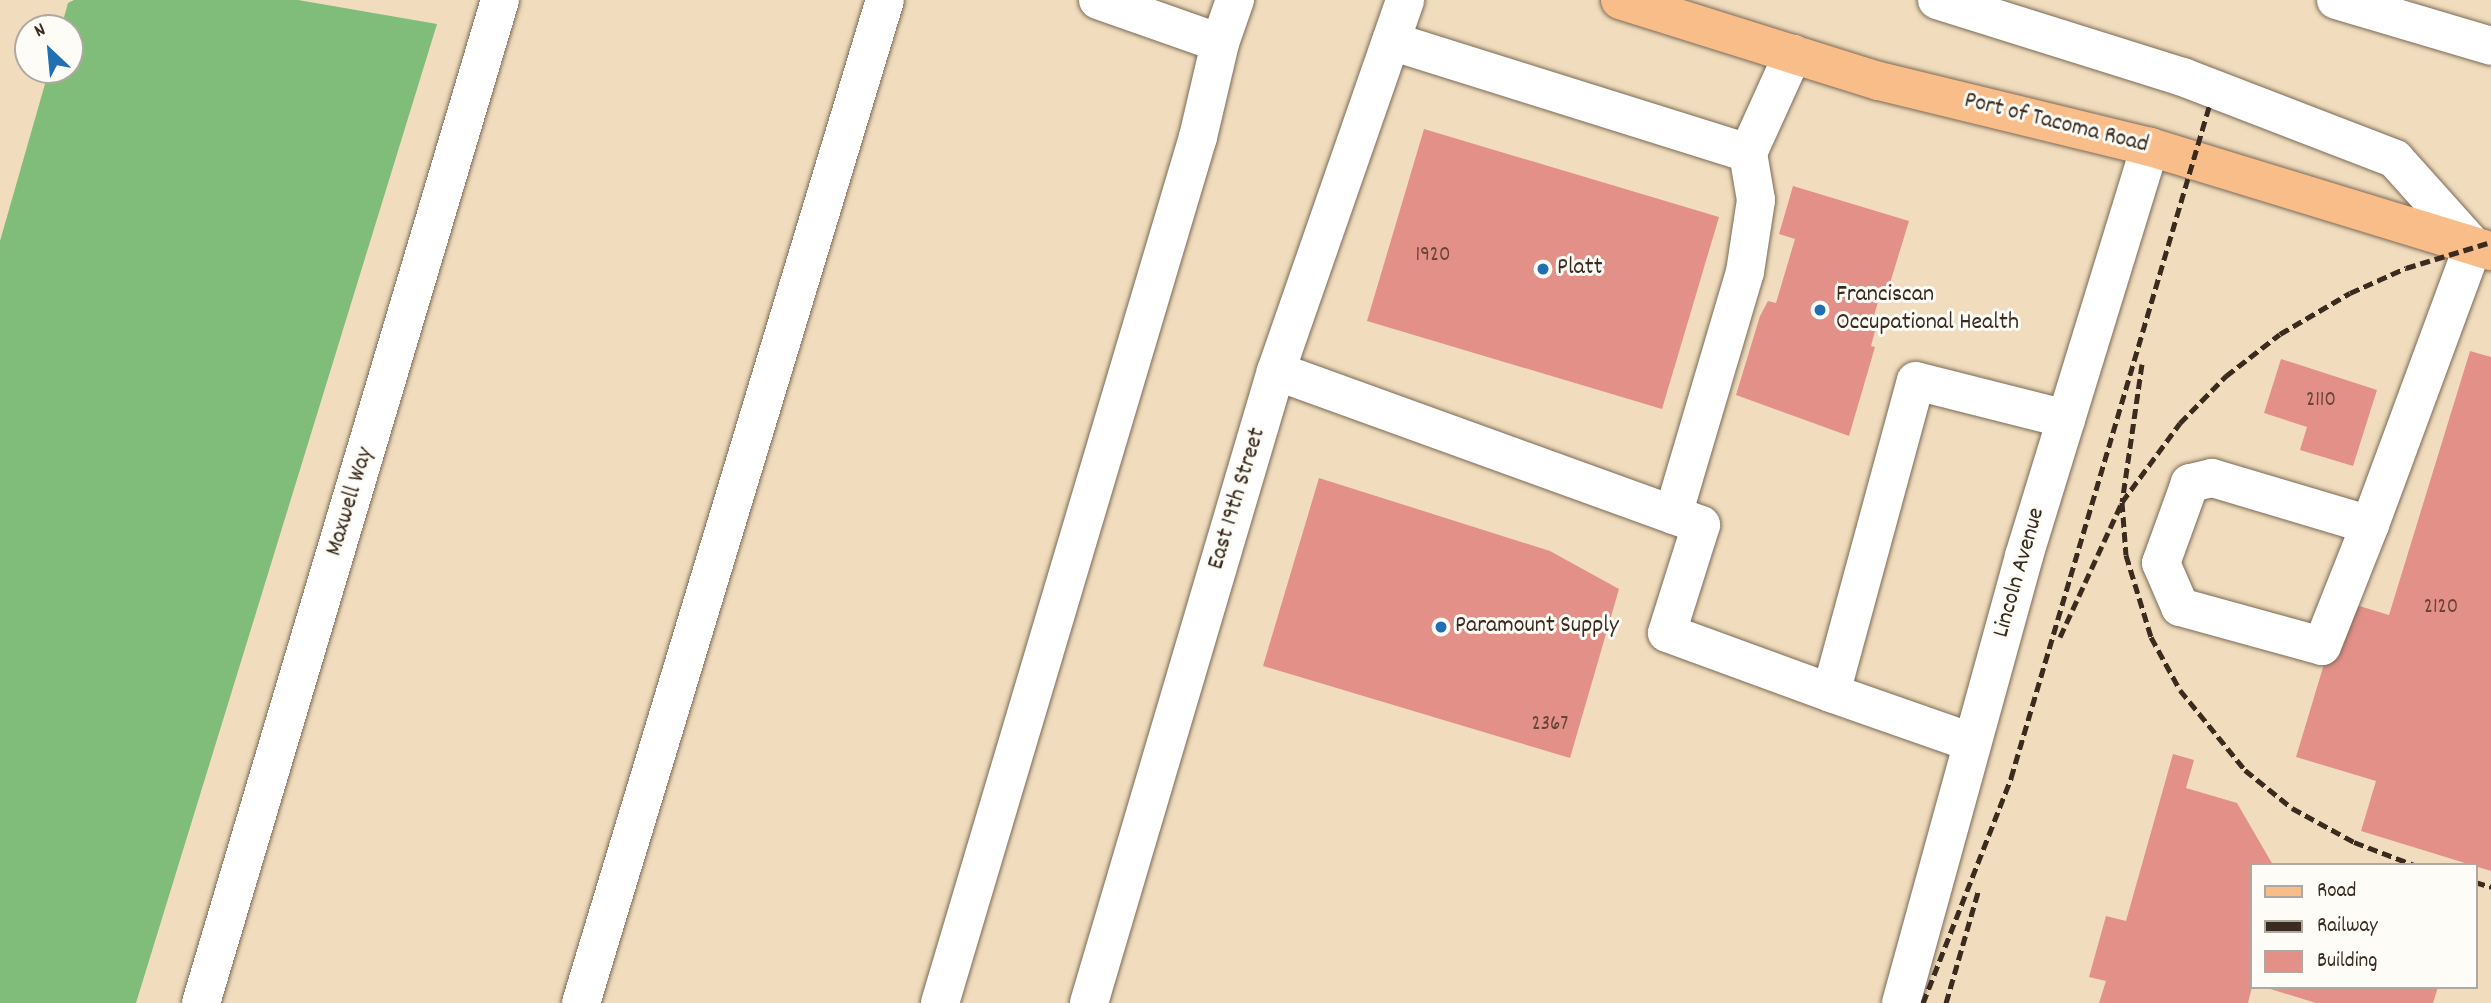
<!DOCTYPE html>
<html>
<head>
<meta charset="utf-8">
<style>
  body { margin:0 }
  #map { position:relative; width:2491px; height:1003px; overflow:hidden; background:#f1ddbd; font-family:Dekko,sans-serif }
  div>[style] { position:absolute }
  [style*='--x'] { left:calc(var(--x)*1px); top:calc(var(--y)*1px); width:calc(var(--w)*1px); rotate:calc(var(--a)*1deg) }
  .forest>* { inset:0; background:#80bc7a }
  .building>* { inset:0; background:#e39088 }
  .roads { filter:drop-shadow(0 0 2px #7b6956) drop-shadow(0 0 2px #7b6956) }
  .minor>* { height:38px; margin:-19px; padding:0 19px; transform-origin:19px; border-radius:19px; background:#fff }
  .major>* { height:38px; margin:-19px; padding:0 19px; transform-origin:19px; border-radius:19px; background:#f8bd88 }
  .rail>* { height:5px; margin-top:-2.5px; transform-origin:0; background:repeating-linear-gradient(90deg,#3b2a1e 0 10px,transparent 0 15px) }
  .dots>* { width:19px; height:19px; translate:-50% -50%; box-sizing:border-box; border:4px solid #fdfcf7; border-radius:50% }
  span { translate:-50% -50%; white-space:nowrap; text-align:center; line-height:1.15; -webkit-text-stroke:6px #fdfcf7; paint-order:stroke }
  .number-label { font-size:21px; color:#654438 }
  .number-label span { -webkit-text-stroke-width:0 }
  .street-label { font-size:24px; color:#3b2a1e }
  .poi-label { font-size:24px; color:#3b2a1e }
  .left { translate:0 -50%; text-align:left }
  .legend { position:absolute; left:2250px; top:863px; width:228px; height:126px; box-sizing:border-box; background:#fdfcf7; border:2px solid #afa8a0; margin:0; padding:9px 12px; list-style:none; font-size:21px; color:#3b2a1e }
  .legend li { display:flex; align-items:center; gap:14px; height:35px }
  .legend b { width:35px; border:2px solid #afa8a0 }
  .north { position:absolute; left:14px; top:14px; width:70px; height:70px; box-sizing:border-box; background:#fdfcf7; border:2px solid #afa8a0; border-radius:50%; rotate:334deg; font-size:19px; font-weight:700; line-height:28px; text-align:center; color:#3b2a1e }
  .north::after { content:''; display:block; margin:auto; width:24px; height:32px; background:#1f6fb2; clip-path:polygon(50% 0,100% 100%,50% 72%,0 100%) }
</style>
</head>
<body>
<div id="map">
  <div class="forest">
    <div style="clip-path:polygon(74px 0,298px 0,437px 24px,136px 1003px,0 1003px,0 241px,49px 70px,70px 70px,70px 28px,61px 28px,68px 3px)"></div>
  </div>
  <div class="building">
    <div style="clip-path:polygon(1424px 129px,1719px 217px,1662px 409px,1367px 321px)"></div>
    <div style="clip-path:polygon(1793px 186px,1909px 221px,1887px 293px,1881px 292px,1870px 329px,1875px 331px,1871px 346px,1875px 347px,1849px 436px,1736px 395px,1760px 316px,1768px 301px,1776px 303px,1795px 239px,1779px 234px)"></div>
    <div style="clip-path:polygon(2470px 351px,2491px 357px,2491px 871px,2361px 831px,2376px 781px,2296px 757px,2343px 601px,2389px 615px)"></div>
    <div style="clip-path:polygon(2281px 359px,2377px 390px,2353px 466px,2300px 450px,2307px 427px,2264px 413px)"></div>
    <div style="clip-path:polygon(1319px 478px,1550px 551px,1619px 589px,1570px 758px,1263px 666px)"></div>
    <div style="clip-path:polygon(2173px 754px,2194px 760px,2186px 788px,2237px 803px,2273px 865px,2251px 865px,2252px 987px,2248px 1003px,2099px 1003px,2106px 981px,2089px 977px,2106px 916px,2126px 921px)"></div>
    <div style="clip-path:polygon(2264px 987px,2438px 987px,2433px 1003px,2316px 1003px)"></div>
  </div>
  <div class="roads">
    <div class="minor">
      <div style="--x:1098;--y:0;--w:129;--a:19.4"></div>
      <div style="--x:1220;--y:43;--w:46;--a:-70.8"></div>
      <div style="--x:1937;--y:0;--w:258;--a:17.4"></div>
      <div style="--x:2183;--y:77;--w:227;--a:21.1"></div>
      <div style="--x:2395;--y:159;--w:117;--a:48.1"></div>
      <div style="--x:2473;--y:246;--w:297;--a:110.3"></div>
      <div style="--x:2370;--y:525;--w:165;--a:-163.4"></div>
      <div style="--x:2212;--y:478;--w:23;--a:167"></div>
      <div style="--x:2190;--y:483;--w:85;--a:109.9"></div>
      <div style="--x:2161;--y:563;--w:48;--a:66.6"></div>
      <div style="--x:2180;--y:607;--w:147;--a:15.4"></div>
      <div style="--x:2322;--y:646;--w:130;--a:-68.4"></div>
      <div style="--x:2336;--y:0;--w:162;--a:16.5"></div>
      <div style="--x:1391;--y:41;--w:374;--a:17.4"></div>
      <div style="--x:1276;--y:371;--w:452;--a:19.9"></div>
      <div style="--x:1701;--y:525;--w:113;--a:107.5"></div>
      <div style="--x:1667;--y:633;--w:175;--a:20.1"></div>
      <div style="--x:1831;--y:693;--w:323;--a:-74.8"></div>
      <div style="--x:1916;--y:381;--w:155;--a:14.2"></div>
      <div style="--x:1673;--y:515;--w:253;--a:-73.5"></div>
      <div style="--x:1745;--y:272;--w:73;--a:-81.3"></div>
      <div style="--x:1756;--y:200;--w:48;--a:-99.7"></div>
      <div style="--x:1748;--y:153;--w:109;--a:-65.6"></div>
      <div style="--x:1831;--y:693;--w:148;--a:19.3"></div>
      <div style="--x:201;--y:1003;--w:1047;--a:-73.4"></div>
      <div style="--x:581;--y:1003;--w:1048;--a:-73.14"></div>
      <div style="--x:940;--y:1003;--w:904;--a:-73.41"></div>
      <div style="--x:1198;--y:137;--w:97;--a:-76.8"></div>
      <div style="--x:1089;--y:1003;--w:659;--a:-73.52"></div>
      <div style="--x:1276;--y:371;--w:393;--a:-70.8"></div>
      <div style="--x:1901;--y:1003;--w:464;--a:-74.6"></div>
      <div style="--x:2024;--y:556;--w:428;--a:-72.9"></div>
    </div>
    <div class="major">
      <div style="--x:1620;--y:0;--w:271;--a:17.4"></div>
      <div style="--x:1879;--y:81;--w:279;--a:13.7"></div>
      <div style="--x:2150;--y:147;--w:357;--a:17"></div>
    </div>
  </div>
  <div class="rail">
    <div style="--x:2142;--y:364;--w:139;--a:98.2"></div>
    <div style="--x:2122;--y:502;--w:53;--a:85.7"></div>
    <div style="--x:2126;--y:555;--w:86;--a:73"></div>
    <div style="--x:2151;--y:637;--w:60;--a:61.3"></div>
    <div style="--x:2180;--y:690;--w:103;--a:50.9"></div>
    <div style="--x:2245;--y:770;--w:60;--a:39"></div>
    <div style="--x:2292;--y:808;--w:71;--a:28.7"></div>
    <div style="--x:2354;--y:842;--w:64;--a:21"></div>
    <div style="--x:2060;--y:637;--w:149;--a:-65.3"></div>
    <div style="--x:2122;--y:502;--w:98;--a:-53.7"></div>
    <div style="--x:2180;--y:423;--w:66;--a:-45.6"></div>
    <div style="--x:2226;--y:376;--w:68;--a:-37.9"></div>
    <div style="--x:2280;--y:334;--w:81;--a:-30.4"></div>
    <div style="--x:2350;--y:293;--w:61;--a:-24.1"></div>
    <div style="--x:2406;--y:268;--w:89;--a:-17"></div>
    <div style="--x:2475;--y:882;--w:17;--a:17"></div>
    <div style="--x:1923;--y:1003;--w:242;--a:-68.6"></div>
    <div style="--x:2011;--y:778;--w:700;--a:-73.56"></div>
    <div style="--x:1946;--y:1003;--w:116;--a:-73.9"></div>
  </div>
  <div class="dots">
    <div style="left:1543px;top:269px;background:#1f6fb2"></div>
    <div style="left:1820px;top:310px;background:#1f6fb2"></div>
    <div style="left:1441px;top:627px;background:#1f6fb2"></div>
  </div>
  <div class="number-label">
    <span style="left:1433px;top:256px">1920</span>
    <span style="left:2321px;top:401px">2110</span>
    <span style="left:2441px;top:608px">2120</span>
    <span style="left:1550px;top:725px">2367</span>
  </div>
  <div class="street-label">
    <span style="left:2056px;top:124px;rotate:14deg">Port of Tacoma Road</span>
    <span style="left:1238px;top:499px;rotate:-73deg">East 19th Street</span>
    <span style="left:351px;top:502px;rotate:-73deg">Maxwell Way</span>
    <span style="left:2020px;top:573px;rotate:-74deg">Lincoln Avenue</span>
  </div>
  <div class="poi-label">
    <span class="left" style="left:1557px;top:269px">Platt</span>
    <span class="left" style="left:1836px;top:310px">Franciscan<br>Occupational Health</span>
    <span class="left" style="left:1455px;top:627px">Paramount Supply</span>
  </div>
  <ul class="legend">
  <li><b style="height:9px;background:#f8bd88"></b>Road</li>
  <li><b style="height:9px;background:#3b2a1e"></b>Railway</li>
  <li><b style="height:19px;background:#e39088"></b>Building</li>
  </ul>
  <div class="north">N</div>
</div>
</body>
</html>
